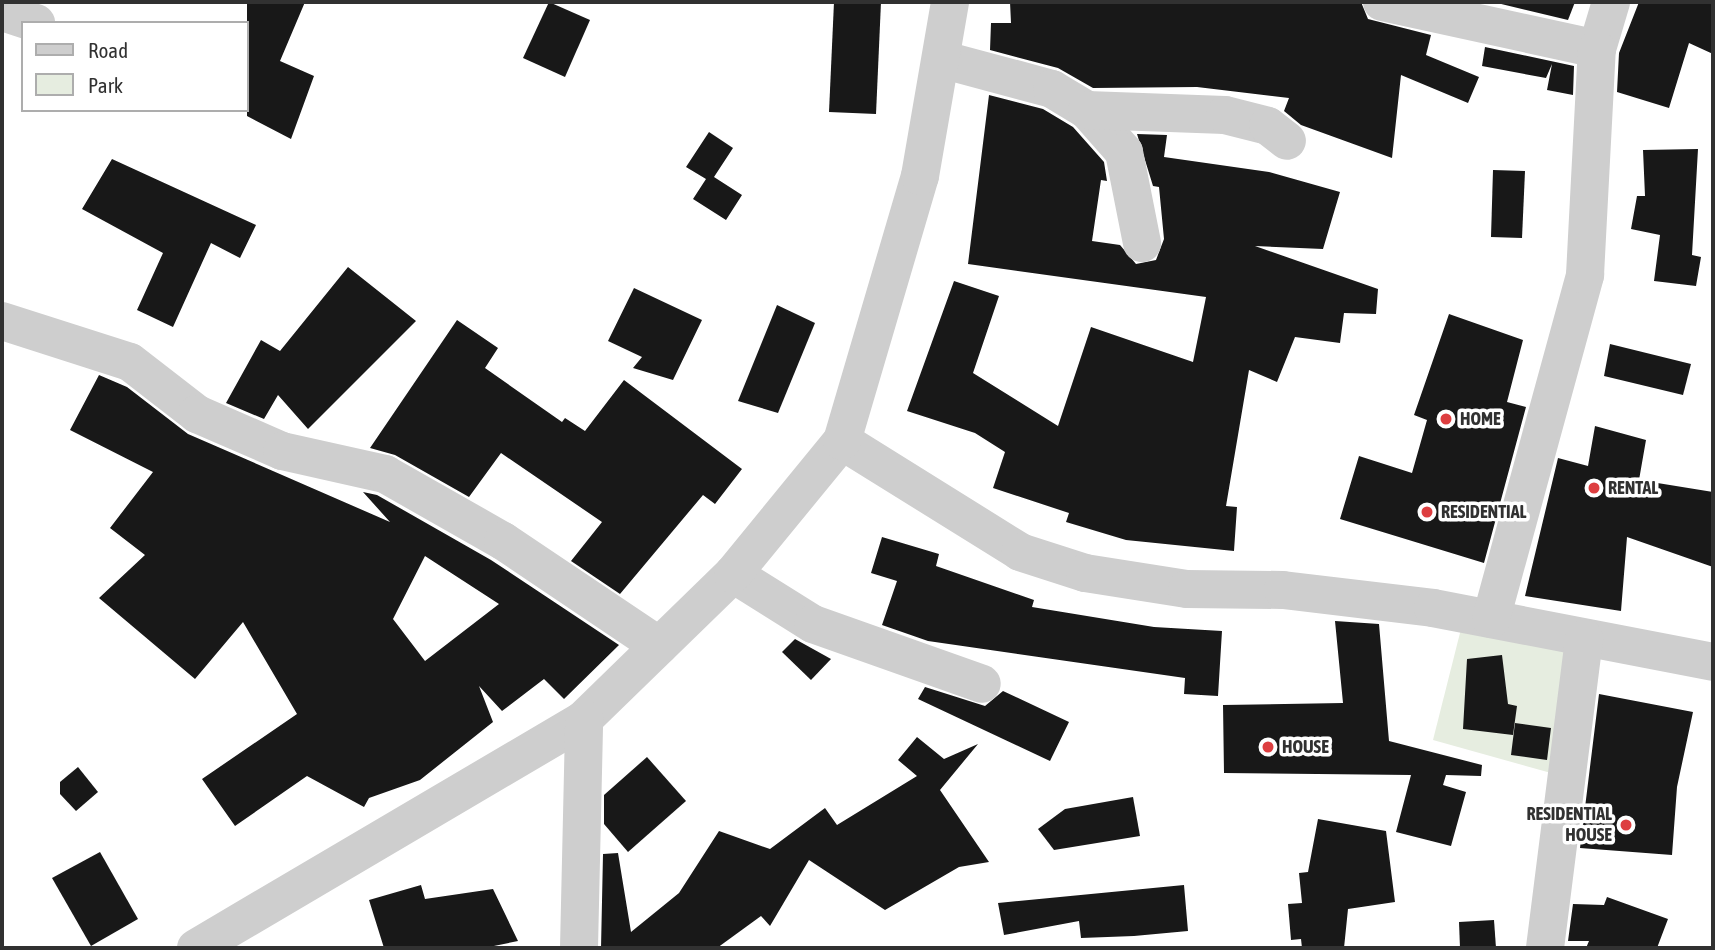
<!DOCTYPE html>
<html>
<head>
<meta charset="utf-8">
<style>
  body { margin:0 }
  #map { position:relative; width:1715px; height:950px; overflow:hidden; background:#fff; font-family:"Asap Condensed",sans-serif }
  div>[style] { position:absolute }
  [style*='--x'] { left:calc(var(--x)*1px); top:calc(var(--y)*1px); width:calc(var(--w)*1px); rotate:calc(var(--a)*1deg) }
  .green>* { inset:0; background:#e6ede0 }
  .building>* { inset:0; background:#181818 }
  .minor>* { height:38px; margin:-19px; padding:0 19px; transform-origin:19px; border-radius:19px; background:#cecece }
  .dots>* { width:19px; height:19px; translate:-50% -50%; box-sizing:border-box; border:4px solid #fff; border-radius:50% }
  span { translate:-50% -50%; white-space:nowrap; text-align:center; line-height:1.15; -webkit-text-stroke:7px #fff; paint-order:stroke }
  .poi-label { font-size:18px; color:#313131; font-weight:700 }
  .left { translate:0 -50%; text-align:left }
  .right { translate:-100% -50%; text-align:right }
  .frame { position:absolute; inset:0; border:4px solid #313131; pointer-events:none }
  .legend { position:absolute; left:21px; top:21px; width:228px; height:91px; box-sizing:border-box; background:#fff; border:2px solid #adadad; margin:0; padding:9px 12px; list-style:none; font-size:21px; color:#313131 }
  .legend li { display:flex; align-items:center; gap:14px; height:35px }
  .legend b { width:35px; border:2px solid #adadad }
</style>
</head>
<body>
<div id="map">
  <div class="green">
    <div style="clip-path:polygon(1462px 625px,1573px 652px,1551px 773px,1433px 740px)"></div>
  </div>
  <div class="building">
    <div style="clip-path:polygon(247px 2px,305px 2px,280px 61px,314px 76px,291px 139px,247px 116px)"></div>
    <div style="clip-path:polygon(549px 2px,590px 20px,565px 77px,523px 58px)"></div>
    <div style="clip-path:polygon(834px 2px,881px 2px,876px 114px,829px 112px)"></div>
    <div style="clip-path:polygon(1010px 2px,1361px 2px,1368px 19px,1431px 35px,1426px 55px,1479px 77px,1468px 103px,1401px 75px,1392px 158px,1301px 125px,1284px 111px,1289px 98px,1197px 87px,1093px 88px,1058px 68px,990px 50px,991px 23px,1011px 23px)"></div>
    <div style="clip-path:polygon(1493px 2px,1575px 2px,1568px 20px)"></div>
    <div style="clip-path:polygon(1639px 2px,1713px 2px,1713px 54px,1689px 43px,1669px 108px,1617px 92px,1619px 53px)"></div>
    <div style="clip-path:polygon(1485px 47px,1574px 66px,1573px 95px,1547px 90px,1552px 64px,1546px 78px,1482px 66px)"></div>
    <div style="clip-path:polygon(989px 95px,1043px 109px,1073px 127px,1104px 162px,1107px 181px,1101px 180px,1092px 241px,1120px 245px,1136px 264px,1156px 260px,1164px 239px,1159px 187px,1153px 186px,1137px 134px,1167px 135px,1164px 157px,1269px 172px,1340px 192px,1323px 249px,1255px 246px,1378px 289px,1376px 314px,1344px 313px,1340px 343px,1295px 337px,1277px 382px,1249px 370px,1226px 506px,1237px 507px,1234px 551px,1126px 540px,1066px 522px,1069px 513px,993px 488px,1005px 452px,975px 433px,907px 411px,954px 281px,999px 296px,973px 373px,1058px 426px,1091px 327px,1193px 362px,1206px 297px,968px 264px)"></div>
    <div style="clip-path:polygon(709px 132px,733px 148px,714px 177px,742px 195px,726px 220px,693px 199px,706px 179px,686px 167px)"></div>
    <div style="clip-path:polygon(1698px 149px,1692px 255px,1701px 257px,1696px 286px,1654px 281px,1660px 235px,1631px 229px,1637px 196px,1645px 196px,1643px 150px)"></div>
    <div style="clip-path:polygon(112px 159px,256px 225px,240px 258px,211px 243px,173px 327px,137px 310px,163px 253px,82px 209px)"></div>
    <div style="clip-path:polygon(1493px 170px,1525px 171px,1522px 238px,1491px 237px)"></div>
    <div style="clip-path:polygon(348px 267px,416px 321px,308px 429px,278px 395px,264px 419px,226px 403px,261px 340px,280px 351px)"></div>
    <div style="clip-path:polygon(634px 288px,702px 320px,673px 380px,633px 368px,642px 357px,608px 341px)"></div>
    <div style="clip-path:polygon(777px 305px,815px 323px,778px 413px,738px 401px)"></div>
    <div style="clip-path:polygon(1449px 314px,1523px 340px,1507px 402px,1526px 407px,1484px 563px,1340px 519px,1359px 456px,1412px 473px,1427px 420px,1414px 415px)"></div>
    <div style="clip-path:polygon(457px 320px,498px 348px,485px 368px,562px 422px,565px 418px,585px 431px,624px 380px,742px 469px,715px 504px,703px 495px,620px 594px,571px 561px,602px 522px,501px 453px,469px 497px,395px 455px,370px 448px)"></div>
    <div style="clip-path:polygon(1610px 344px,1691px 364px,1683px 395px,1604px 376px)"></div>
    <div style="clip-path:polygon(evenodd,99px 375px,127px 387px,188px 434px,390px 522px,363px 492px,377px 495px,491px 560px,619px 645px,564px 699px,544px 679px,502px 711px,479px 686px,493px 722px,420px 780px,369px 798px,364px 807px,307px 776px,235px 826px,202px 779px,297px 714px,243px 622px,195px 679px,99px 598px,145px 555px,110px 528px,153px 472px,70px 430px,99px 375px,425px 556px,499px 604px,425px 661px,393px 619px,425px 556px)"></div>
    <div style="clip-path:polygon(1595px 426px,1646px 440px,1639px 480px,1713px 492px,1713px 567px,1627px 537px,1621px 611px,1525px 596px,1558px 458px,1588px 466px)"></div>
    <div style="clip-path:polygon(882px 537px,939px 554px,936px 566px,1034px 600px,1032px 607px,1154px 627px,1222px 631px,1218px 696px,1184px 694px,1185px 678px,928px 641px,882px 625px,897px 581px,871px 573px)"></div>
    <div style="clip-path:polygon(1335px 621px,1379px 624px,1389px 741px,1482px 765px,1481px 776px,1446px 775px,1443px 785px,1466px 792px,1451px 846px,1396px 832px,1411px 775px,1224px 773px,1223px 705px,1343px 703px)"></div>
    <div style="clip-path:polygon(795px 639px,831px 659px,811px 680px,782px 652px)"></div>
    <div style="clip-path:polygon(1502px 655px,1508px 704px,1517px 706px,1513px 735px,1463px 729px,1467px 659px)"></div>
    <div style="clip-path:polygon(925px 687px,985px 706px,1003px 691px,1069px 722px,1050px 761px,918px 699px)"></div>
    <div style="clip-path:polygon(1599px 694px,1693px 712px,1677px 787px,1672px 855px,1580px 848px)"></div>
    <div style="clip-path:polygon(1515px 723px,1551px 728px,1547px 760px,1511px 755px)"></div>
    <div style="clip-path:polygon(917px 737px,944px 759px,978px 744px,940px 790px,989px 862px,959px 867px,885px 910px,809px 860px,770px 926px,761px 916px,717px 948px,601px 948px,603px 854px,618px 853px,631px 932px,679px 893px,719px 831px,770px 849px,825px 808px,837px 825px,917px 776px,898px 760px)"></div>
    <div style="clip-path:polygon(647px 757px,686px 801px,628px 852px,604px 824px,604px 795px)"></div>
    <div style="clip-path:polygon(78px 767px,98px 792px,76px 811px,60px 794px,60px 782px)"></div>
    <div style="clip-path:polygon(1133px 797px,1140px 836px,1054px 850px,1038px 829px,1065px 809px)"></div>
    <div style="clip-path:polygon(1318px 819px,1386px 831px,1395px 902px,1348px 909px,1344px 948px,1302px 948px,1301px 939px,1291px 940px,1288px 904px,1302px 903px,1299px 873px,1308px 872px)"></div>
    <div style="clip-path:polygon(100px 852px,138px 919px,91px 946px,52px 878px)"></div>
    <div style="clip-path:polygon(421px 885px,425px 899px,493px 889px,518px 941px,484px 948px,384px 948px,369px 900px)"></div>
    <div style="clip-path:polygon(1184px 885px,1188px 931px,1134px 936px,1081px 938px,1079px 921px,1004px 935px,998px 903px)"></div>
    <div style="clip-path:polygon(1607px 897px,1668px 919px,1657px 948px,1586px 948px,1589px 941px,1568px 941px,1573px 904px,1604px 905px)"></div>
    <div style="clip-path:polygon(1494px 920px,1496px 948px,1460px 948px,1459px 922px)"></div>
  </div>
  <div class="minor">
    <div style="--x:1382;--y:2;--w:220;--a:12.3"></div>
    <div style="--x:1597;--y:49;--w:49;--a:-73.4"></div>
    <div style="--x:2;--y:12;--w:36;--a:18"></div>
    <div style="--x:944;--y:60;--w:112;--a:15"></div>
    <div style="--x:1052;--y:89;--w:41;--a:31"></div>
    <div style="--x:1087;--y:110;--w:56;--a:48.6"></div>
    <div style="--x:1124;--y:152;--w:93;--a:78.8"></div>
    <div style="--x:1087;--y:110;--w:138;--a:2.1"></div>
    <div style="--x:1225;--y:115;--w:44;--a:14.3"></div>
    <div style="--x:1268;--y:126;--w:24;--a:38"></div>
    <div style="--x:2;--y:321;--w:134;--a:17.8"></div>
    <div style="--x:130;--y:362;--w:85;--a:37.8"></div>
    <div style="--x:197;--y:414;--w:93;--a:23.5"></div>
    <div style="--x:282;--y:451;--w:106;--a:12.6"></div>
    <div style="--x:385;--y:474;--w:136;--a:29.6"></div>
    <div style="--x:503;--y:541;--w:188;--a:33.9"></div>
    <div style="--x:842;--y:441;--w:210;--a:31.9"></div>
    <div style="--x:1020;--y:552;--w:68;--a:17.9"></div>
    <div style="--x:1085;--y:573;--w:103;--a:8.9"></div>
    <div style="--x:1187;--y:589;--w:96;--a:0.6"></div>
    <div style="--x:1283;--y:590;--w:151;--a:6.8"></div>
    <div style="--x:1433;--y:608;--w:285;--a:10.9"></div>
    <div style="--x:733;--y:574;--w:94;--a:32"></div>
    <div style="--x:813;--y:624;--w:179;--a:19.5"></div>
    <div style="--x:1491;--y:619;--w:357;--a:-74.7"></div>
    <div style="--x:1585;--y:275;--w:226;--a:-87"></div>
    <div style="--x:196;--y:948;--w:451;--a:-30.5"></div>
    <div style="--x:584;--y:719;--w:208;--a:-44.2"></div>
    <div style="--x:733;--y:574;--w:172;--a:-50.7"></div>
    <div style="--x:842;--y:441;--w:276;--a:-73.6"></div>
    <div style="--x:920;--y:176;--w:177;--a:-80.2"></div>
    <div style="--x:579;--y:948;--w:229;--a:-88.7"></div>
    <div style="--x:1545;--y:948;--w:312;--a:-82.8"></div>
  </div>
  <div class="dots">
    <div style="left:1446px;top:419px;background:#dd3e40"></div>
    <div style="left:1594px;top:488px;background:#dd3e40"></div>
    <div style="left:1427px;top:512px;background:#dd3e40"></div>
    <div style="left:1268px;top:747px;background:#dd3e40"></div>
    <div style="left:1626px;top:825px;background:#dd3e40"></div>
  </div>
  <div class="poi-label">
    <span class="left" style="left:1460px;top:419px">HOME</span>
    <span class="left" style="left:1608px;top:488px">RENTAL</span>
    <span class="left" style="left:1441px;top:512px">RESIDENTIAL</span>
    <span class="left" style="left:1282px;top:747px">HOUSE</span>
    <span class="right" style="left:1612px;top:825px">RESIDENTIAL<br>HOUSE</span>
  </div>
  <div class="frame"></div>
  <ul class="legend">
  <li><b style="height:9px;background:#cecece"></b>Road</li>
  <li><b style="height:19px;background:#e6ede0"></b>Park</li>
  </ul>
</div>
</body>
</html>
